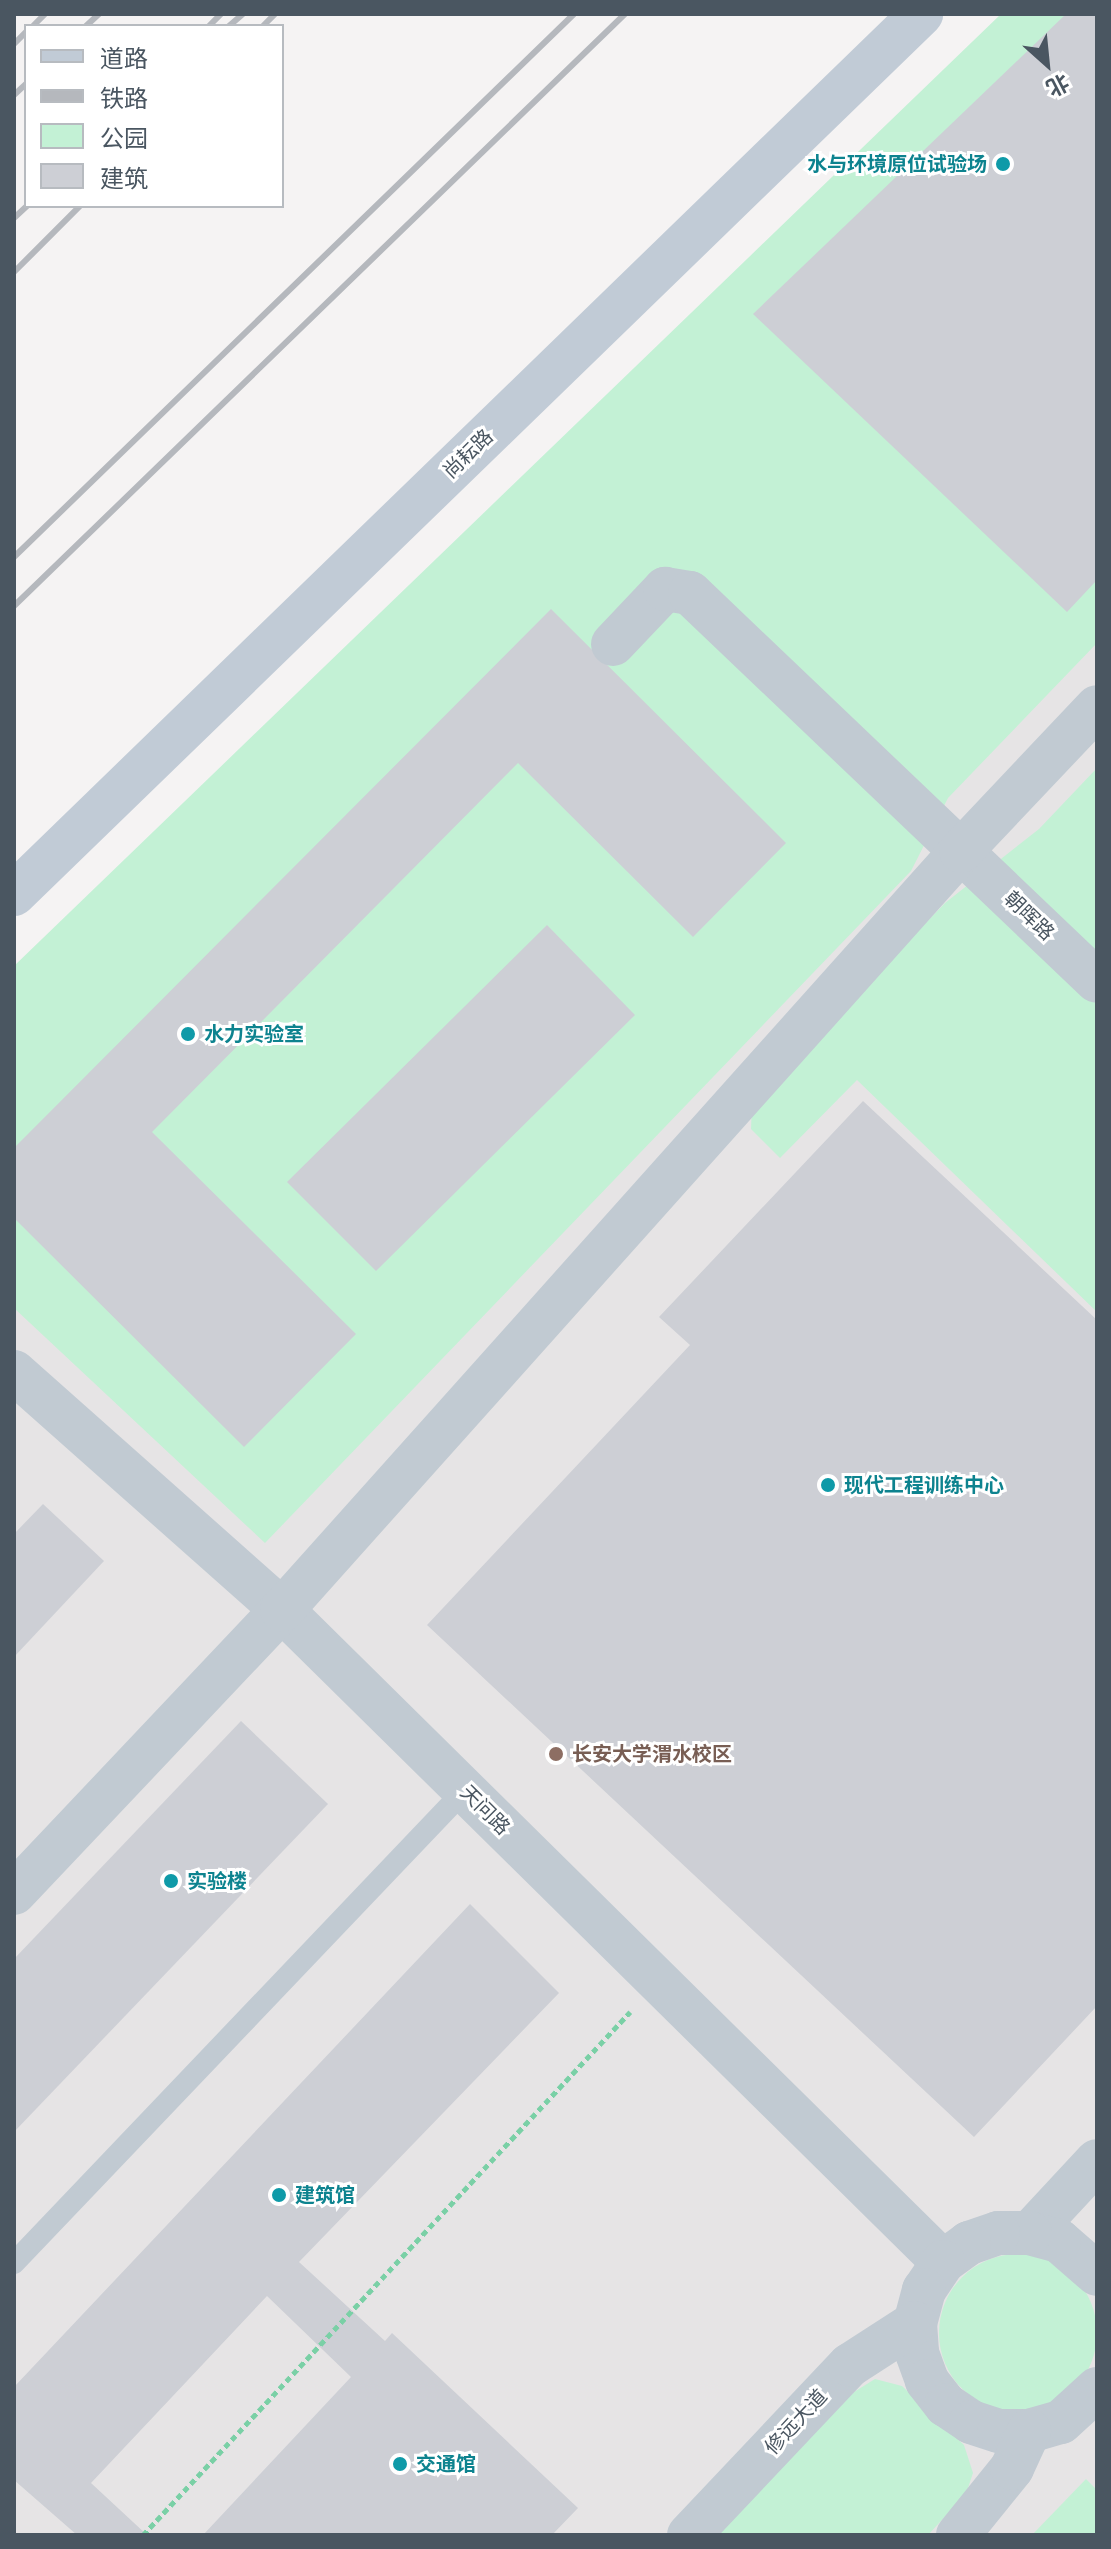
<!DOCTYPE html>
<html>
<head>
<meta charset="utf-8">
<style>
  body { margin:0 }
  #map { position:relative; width:1111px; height:2549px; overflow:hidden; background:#f5f3f3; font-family:Inter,"Noto Sans SC",sans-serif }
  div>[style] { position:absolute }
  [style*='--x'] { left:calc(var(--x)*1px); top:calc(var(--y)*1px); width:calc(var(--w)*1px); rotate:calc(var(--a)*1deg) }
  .education>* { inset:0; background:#e6e4e5 }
  .green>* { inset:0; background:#c3f1d5 }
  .round { border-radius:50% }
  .building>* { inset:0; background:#cdcfd5 }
  .path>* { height:5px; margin-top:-2.5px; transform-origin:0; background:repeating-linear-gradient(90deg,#7ad0a6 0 6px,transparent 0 10px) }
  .lane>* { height:22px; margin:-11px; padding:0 11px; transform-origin:11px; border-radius:11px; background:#c1cad2 }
  .street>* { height:44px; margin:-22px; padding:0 22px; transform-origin:22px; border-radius:22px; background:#c1cad2 }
  .secondary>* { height:44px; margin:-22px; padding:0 22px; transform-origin:22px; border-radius:22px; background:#c1cbd6 }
  .rail>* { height:6px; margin:-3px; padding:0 3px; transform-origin:3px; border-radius:3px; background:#b5b8bd }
  .dots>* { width:22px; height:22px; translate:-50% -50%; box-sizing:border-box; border:4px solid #fff; border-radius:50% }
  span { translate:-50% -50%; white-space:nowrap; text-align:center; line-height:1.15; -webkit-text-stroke:6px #fff; paint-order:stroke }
  .culture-label { font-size:20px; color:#0d838f; font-weight:700 }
  .right { translate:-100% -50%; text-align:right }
  .left { translate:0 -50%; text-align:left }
  .street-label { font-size:20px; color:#4a5661 }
  .education-label { font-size:20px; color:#785e54; font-weight:700 }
  .frame { position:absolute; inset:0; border:16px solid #4a5661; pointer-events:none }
  .legend { position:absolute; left:24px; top:24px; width:260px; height:184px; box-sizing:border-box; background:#fff; border:2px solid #b7bbc0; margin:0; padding:10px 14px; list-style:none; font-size:24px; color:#4a5661 }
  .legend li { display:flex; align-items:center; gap:16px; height:40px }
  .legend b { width:40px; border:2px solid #b7bbc0 }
  .north { position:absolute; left:1007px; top:24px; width:80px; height:80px; -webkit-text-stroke:6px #fff; paint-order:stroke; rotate:153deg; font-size:22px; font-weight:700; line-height:32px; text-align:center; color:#4a5661 }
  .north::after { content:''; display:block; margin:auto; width:28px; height:36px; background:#4a5661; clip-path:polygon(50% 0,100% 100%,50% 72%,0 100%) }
</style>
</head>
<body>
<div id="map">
  <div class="education">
    <div style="clip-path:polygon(1097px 14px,1097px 2535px,14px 2535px,14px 973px)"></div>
  </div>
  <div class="green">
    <div style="clip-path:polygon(1001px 14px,1097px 14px,1097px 643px,948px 798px,911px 871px,265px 1543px,14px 1308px,14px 966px)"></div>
    <div style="clip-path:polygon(1097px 768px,1097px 1312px,857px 1080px,780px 1158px,751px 1129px,752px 1103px,945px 903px,1039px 829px)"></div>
    <div class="round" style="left:939px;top:2254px;width:158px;height:158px"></div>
    <div style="clip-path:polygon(875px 2379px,902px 2386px,964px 2445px,973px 2473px,966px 2494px,928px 2535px,717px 2535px,854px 2392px)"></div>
    <div style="clip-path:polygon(1086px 2479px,1097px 2490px,1097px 2535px,1032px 2535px)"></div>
  </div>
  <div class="building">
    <div style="clip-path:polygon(1066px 14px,1097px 14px,1097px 580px,1067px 612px,753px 314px)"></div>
    <div style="clip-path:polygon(551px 609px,786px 843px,693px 937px,518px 763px,152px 1132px,356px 1334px,244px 1447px,14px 1218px,14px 1148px)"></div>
    <div style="clip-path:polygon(547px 925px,635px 1015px,376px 1271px,287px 1182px)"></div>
    <div style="clip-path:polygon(863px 1101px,1097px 1320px,1097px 2006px,974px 2137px,427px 1625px,690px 1345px,659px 1317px)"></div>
    <div style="clip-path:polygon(43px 1504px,104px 1561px,14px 1657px,14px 1534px)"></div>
    <div style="clip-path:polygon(241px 1721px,328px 1804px,14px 2132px,14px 1959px)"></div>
    <div style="clip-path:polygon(470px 1904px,559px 1993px,299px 2262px,385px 2341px,392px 2333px,578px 2508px,552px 2535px,203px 2535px,351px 2377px,267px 2296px,91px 2483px,147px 2535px,77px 2535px,14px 2480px,14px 2387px)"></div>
  </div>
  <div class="path">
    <div style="--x:143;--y:2535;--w:715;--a:-47.04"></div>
  </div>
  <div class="lane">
    <div style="--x:14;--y:2263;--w:654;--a:-46.36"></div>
  </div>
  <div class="street">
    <div style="--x:613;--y:644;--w:76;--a:-46.6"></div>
    <div style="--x:665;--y:589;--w:25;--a:9"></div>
    <div style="--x:690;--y:593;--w:562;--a:43.63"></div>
    <div style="--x:14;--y:1372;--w:358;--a:41.6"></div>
    <div style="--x:282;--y:1610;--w:928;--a:44.61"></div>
    <div style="--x:14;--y:1893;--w:390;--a:-46.6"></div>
    <div style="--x:282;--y:1610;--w:1018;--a:-48.18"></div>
    <div style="--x:961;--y:851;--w:198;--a:-46.6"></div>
    <div style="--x:1030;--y:2233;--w:98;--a:-47.1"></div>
    <div style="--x:1097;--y:2274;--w:50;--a:-139"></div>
    <div style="--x:1059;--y:2241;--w:30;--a:-165"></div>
    <div style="--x:1030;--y:2233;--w:32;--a:180"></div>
    <div style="--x:998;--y:2233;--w:31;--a:161"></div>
    <div style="--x:969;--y:2243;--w:32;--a:144"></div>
    <div style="--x:943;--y:2262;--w:34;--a:124"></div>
    <div style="--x:924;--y:2290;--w:34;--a:105"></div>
    <div style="--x:915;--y:2323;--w:30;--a:86"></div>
    <div style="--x:917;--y:2353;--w:30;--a:70"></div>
    <div style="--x:927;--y:2381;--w:31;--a:52"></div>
    <div style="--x:946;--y:2405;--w:30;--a:34"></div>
    <div style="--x:971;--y:2422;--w:29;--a:18"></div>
    <div style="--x:999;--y:2431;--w:30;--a:0"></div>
    <div style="--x:1029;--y:2431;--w:33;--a:-16"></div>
    <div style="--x:1061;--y:2422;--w:49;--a:-42.5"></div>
    <div style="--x:689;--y:2535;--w:234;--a:-46.6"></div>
    <div style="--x:850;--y:2365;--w:77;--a:-32.9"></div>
    <div style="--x:958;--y:2535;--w:86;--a:-51.1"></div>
    <div style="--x:1012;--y:2468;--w:41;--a:-65.3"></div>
  </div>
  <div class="secondary">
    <div style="--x:14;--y:894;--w:1264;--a:-44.13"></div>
  </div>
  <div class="rail">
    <div style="--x:33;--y:26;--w:17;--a:-45"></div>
    <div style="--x:86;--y:26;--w:18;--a:-43"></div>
    <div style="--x:209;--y:26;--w:17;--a:-45"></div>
    <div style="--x:229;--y:26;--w:18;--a:-41"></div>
    <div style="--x:263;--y:26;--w:17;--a:-45"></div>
    <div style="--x:14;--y:44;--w:17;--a:-45"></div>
    <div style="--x:14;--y:95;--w:16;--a:-43"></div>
    <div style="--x:14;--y:218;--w:18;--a:-43"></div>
    <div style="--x:14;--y:272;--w:93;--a:-45"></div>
    <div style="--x:14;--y:557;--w:780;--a:-44.12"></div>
    <div style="--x:14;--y:606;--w:851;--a:-44.1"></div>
  </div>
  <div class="dots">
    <div style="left:1003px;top:164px;background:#0f9aa8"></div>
    <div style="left:188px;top:1034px;background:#0f9aa8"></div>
    <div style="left:828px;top:1485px;background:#0f9aa8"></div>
    <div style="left:556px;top:1754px;background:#8d6e63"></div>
    <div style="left:171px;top:1881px;background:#0f9aa8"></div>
    <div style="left:279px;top:2195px;background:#0f9aa8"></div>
    <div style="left:400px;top:2464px;background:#0f9aa8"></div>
  </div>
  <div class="culture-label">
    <span class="right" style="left:987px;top:164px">水与环境原位试验场</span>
    <span class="left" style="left:204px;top:1034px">水力实验室</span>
    <span class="left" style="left:844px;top:1485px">现代工程训练中心</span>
    <span class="left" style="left:187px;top:1881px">实验楼</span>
    <span class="left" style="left:295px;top:2195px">建筑馆</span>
    <span class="left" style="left:416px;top:2464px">交通馆</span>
  </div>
  <div class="street-label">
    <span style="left:468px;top:454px;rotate:-44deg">尚耘路</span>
    <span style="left:1029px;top:916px;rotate:44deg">朝晖路</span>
    <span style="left:485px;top:1810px;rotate:45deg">天问路</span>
    <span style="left:796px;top:2422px;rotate:-47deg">修远大道</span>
  </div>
  <div class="education-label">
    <span class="left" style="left:572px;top:1754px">长安大学渭水校区</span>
  </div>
  <div class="frame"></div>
  <ul class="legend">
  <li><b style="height:10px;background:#c1cbd6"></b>道路</li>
  <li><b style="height:10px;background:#b5b8bd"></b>铁路</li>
  <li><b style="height:22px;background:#c3f1d5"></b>公园</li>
  <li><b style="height:22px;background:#cdcfd5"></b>建筑</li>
  </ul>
  <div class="north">北</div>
</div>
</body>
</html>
